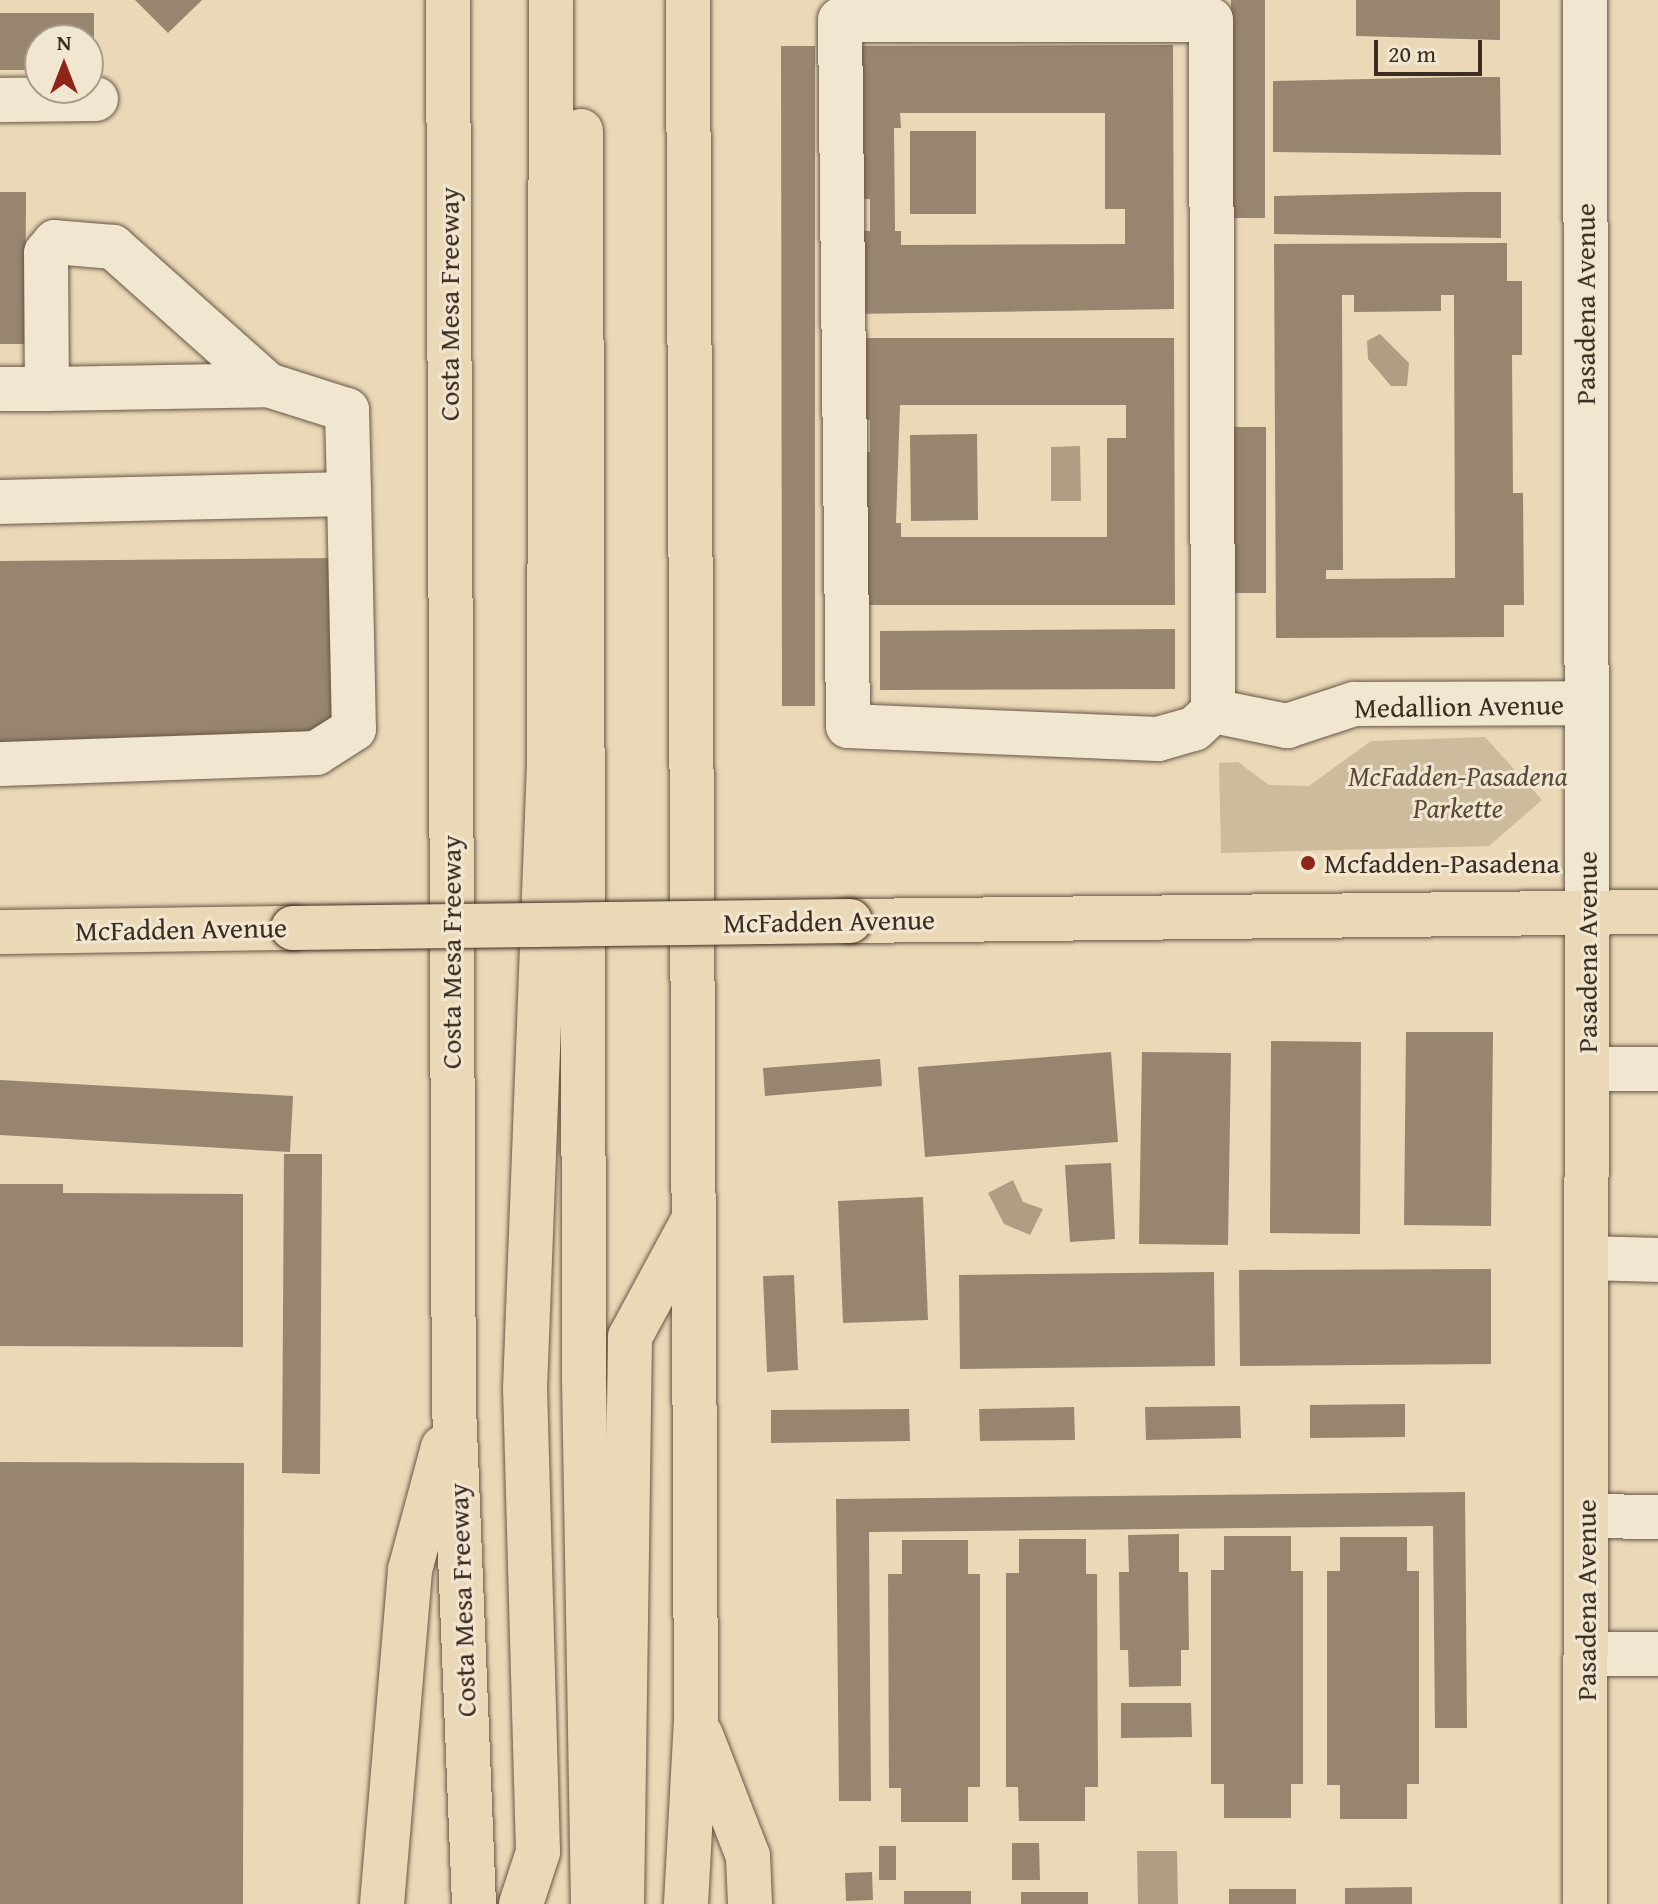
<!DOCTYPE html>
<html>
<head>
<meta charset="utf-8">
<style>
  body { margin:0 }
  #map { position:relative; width:1658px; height:1904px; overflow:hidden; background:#ead8b7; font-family:"Gentium Book Plus",serif }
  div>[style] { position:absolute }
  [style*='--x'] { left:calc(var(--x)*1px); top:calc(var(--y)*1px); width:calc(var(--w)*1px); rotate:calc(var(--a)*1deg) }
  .green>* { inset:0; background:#cdbb9e }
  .water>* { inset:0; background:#af9e84 }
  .building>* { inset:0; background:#97856f }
  .roads { filter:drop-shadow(0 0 2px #685747) drop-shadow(0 0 2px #685747) }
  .minor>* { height:44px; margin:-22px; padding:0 22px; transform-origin:22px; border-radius:22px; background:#f1e6d0 }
  .major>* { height:44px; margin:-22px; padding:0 22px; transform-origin:22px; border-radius:22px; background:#ead8b7 }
  .highway>* { height:44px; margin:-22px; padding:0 22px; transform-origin:22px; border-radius:22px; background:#ead8b7 }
  .bridges { filter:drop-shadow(0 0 2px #3d2c22) drop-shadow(0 0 2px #3d2c22) }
  .major-bridge>* { height:44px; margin:-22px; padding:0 22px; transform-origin:22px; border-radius:22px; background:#ead8b7 }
  .dots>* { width:22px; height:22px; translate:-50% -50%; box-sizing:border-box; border:4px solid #f1e6d0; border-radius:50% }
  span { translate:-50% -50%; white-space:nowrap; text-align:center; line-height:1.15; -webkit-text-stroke:6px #f1e6d0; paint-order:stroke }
  .street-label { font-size:28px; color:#3d2c22 }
  .park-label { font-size:28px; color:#5a493b; font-style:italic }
  .poi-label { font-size:28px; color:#3d2c22 }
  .left { translate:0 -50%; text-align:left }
  .north { position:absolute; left:24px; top:24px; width:80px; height:80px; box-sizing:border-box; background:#f1e6d0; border:2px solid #a99c8a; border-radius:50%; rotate:0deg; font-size:22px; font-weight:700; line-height:32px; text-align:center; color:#3d2c22 }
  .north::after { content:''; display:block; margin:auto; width:28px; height:36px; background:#8f2418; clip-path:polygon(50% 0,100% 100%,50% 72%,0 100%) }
  .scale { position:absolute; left:1374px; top:40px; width:108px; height:36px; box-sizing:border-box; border:4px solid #3d2c22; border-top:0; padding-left:10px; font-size:24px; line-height:28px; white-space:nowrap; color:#3d2c22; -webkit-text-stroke:6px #f1e6d0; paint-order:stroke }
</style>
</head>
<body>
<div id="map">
  <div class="green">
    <div style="clip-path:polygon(1485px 737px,1542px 800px,1489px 846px,1221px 853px,1219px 763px,1238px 762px,1269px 785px,1309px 786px,1371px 741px)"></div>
  </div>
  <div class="water">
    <div style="clip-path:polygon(1380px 334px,1409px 363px,1407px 386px,1391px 386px,1368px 359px,1367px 341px)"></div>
    <div style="clip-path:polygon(1080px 446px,1081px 501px,1051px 501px,1051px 447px)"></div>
    <div style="clip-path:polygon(1013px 1180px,1023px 1202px,1043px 1209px,1030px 1235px,1004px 1224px,988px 1193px)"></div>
    <div style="clip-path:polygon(1137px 1851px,1177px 1851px,1178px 1904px,1138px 1904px)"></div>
  </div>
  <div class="building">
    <div style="clip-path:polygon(135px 0,202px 0,168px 33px)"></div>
    <div style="clip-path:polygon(1231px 0,1265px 0,1265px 218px,1231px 218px)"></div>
    <div style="clip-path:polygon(1356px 0,1500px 0,1500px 40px,1356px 36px)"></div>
    <div style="clip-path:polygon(0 13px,94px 13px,94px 70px,88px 70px,88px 40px,40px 40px,40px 70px,0 70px)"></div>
    <div style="clip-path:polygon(evenodd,1173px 45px,1174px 309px,852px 314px,852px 231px,870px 231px,870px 199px,860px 199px,851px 46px,1173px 45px,900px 113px,1105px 113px,1105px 209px,1125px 209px,1125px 244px,901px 245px,901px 231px,895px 231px,894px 128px,901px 128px,900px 113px)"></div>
    <div style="clip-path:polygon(781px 46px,815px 46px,815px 706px,782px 706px)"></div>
    <div style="clip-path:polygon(1463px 77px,1500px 77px,1501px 155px,1273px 152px,1273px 81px)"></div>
    <div style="clip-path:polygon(910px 131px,976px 131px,976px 214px,910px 214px)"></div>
    <div style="clip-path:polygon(0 192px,26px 192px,25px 344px,0 344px)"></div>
    <div style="clip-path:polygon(1464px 192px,1501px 192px,1501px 238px,1274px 234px,1274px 196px)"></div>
    <div style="clip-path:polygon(evenodd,1507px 243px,1507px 281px,1522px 281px,1522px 355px,1512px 355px,1513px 493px,1523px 493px,1524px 605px,1504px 605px,1504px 637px,1276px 638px,1274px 244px,1507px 243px,1342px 295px,1354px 295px,1354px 312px,1441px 311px,1441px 295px,1454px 295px,1455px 578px,1326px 579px,1326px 570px,1343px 570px,1342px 295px)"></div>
    <div style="clip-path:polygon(evenodd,853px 338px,1174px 338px,1175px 605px,853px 605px,861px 452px,870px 452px,870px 420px,853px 420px,853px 338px,900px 405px,1126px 405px,1126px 438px,1107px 438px,1107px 537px,901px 537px,901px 523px,896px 523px,900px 405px)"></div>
    <div style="clip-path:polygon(1233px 427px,1266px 427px,1266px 593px,1233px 593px)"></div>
    <div style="clip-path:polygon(977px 434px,978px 520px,911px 521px,910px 435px)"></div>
    <div style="clip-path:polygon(336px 558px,336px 727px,319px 744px,0 746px,0 561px)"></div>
    <div style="clip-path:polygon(1175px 629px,1175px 689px,880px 690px,880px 631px)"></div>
    <div style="clip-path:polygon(1406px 1032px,1493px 1032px,1491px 1226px,1404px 1225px)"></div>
    <div style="clip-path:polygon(1271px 1041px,1361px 1042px,1360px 1234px,1270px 1233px)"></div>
    <div style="clip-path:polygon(1111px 1052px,1118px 1142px,925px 1157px,918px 1067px)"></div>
    <div style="clip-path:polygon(1142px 1052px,1231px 1053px,1228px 1245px,1139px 1244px)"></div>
    <div style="clip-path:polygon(880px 1059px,882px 1086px,765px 1096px,763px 1068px)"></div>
    <div style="clip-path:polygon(0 1080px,293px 1096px,290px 1152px,0 1135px)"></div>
    <div style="clip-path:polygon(284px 1154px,322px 1154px,320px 1474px,282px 1473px)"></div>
    <div style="clip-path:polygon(1111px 1163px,1115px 1239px,1070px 1242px,1065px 1165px)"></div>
    <div style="clip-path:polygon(0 1184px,63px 1184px,63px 1193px,243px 1194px,243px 1347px,0 1346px)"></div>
    <div style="clip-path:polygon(923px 1197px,928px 1320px,843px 1323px,838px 1201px)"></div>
    <div style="clip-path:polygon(1491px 1269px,1491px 1364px,1240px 1366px,1239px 1270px)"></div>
    <div style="clip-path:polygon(1214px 1272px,1215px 1366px,960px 1369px,959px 1275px)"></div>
    <div style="clip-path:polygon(794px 1275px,798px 1370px,767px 1372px,763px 1276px)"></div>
    <div style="clip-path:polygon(1405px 1404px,1405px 1437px,1310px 1438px,1310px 1405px)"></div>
    <div style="clip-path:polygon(1240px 1406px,1241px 1438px,1146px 1440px,1145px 1407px)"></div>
    <div style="clip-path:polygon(1074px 1407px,1075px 1440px,980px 1441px,979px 1409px)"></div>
    <div style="clip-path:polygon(909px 1409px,910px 1441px,771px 1443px,771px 1410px)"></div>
    <div style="clip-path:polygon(0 1462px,244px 1463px,243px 1904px,0 1904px)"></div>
    <div style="clip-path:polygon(1465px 1492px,1467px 1728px,1435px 1728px,1433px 1526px,869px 1532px,871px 1801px,839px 1801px,836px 1499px)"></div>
    <div style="clip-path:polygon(1179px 1534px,1179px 1572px,1188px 1572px,1189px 1650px,1181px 1650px,1181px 1686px,1129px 1687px,1128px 1650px,1120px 1650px,1119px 1572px,1129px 1572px,1128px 1535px)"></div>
    <div style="clip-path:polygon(1224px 1536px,1291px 1536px,1291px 1571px,1303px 1571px,1303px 1784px,1291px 1784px,1291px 1818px,1224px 1818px,1224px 1784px,1211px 1784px,1211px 1570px,1224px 1570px)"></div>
    <div style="clip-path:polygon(1340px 1537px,1407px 1537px,1407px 1571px,1419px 1571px,1419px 1784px,1407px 1784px,1407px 1819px,1340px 1819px,1340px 1785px,1327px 1785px,1327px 1571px,1340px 1571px)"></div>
    <div style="clip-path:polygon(1019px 1539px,1086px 1539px,1086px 1574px,1097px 1574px,1098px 1787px,1085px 1787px,1085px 1821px,1019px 1821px,1018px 1787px,1006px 1787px,1006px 1573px,1019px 1573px)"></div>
    <div style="clip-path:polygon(902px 1540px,968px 1540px,968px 1574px,980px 1574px,980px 1787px,968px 1787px,968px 1822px,901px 1822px,901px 1788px,889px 1788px,888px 1574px,902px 1574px)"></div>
    <div style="clip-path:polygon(1121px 1703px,1191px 1703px,1192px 1737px,1121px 1738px)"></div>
    <div style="clip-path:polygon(1012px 1843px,1039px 1843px,1040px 1880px,1012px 1880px)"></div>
    <div style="clip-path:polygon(879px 1846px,896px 1846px,896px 1880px,879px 1880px)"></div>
    <div style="clip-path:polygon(872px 1872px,873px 1900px,846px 1901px,845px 1873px)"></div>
    <div style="clip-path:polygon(1412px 1887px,1412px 1904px,1345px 1904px,1345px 1888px)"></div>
    <div style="clip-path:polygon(1229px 1889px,1296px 1889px,1296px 1904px,1229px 1904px)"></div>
    <div style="clip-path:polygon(904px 1891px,971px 1891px,971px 1904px,904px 1904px)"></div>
    <div style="clip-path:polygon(1021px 1892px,1088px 1892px,1088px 1904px,1021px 1904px)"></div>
  </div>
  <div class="roads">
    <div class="minor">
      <div style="--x:1585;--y:0;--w:913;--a:89.87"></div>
      <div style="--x:0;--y:100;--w:96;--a:-0.6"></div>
      <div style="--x:268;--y:385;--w:83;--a:17.6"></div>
      <div style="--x:347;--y:410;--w:84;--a:88.6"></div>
      <div style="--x:0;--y:389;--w:47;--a:0"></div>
      <div style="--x:47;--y:389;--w:221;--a:-1"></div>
      <div style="--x:268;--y:385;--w:208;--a:-138.3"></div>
      <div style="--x:113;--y:247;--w:58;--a:-175.1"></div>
      <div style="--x:55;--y:242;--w:14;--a:129"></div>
      <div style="--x:46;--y:253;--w:136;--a:89.6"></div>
      <div style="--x:0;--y:502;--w:349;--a:-1.3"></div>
      <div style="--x:349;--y:494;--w:235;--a:88.8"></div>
      <div style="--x:354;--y:729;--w:45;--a:147.7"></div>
      <div style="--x:316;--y:753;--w:316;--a:178"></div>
      <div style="--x:1213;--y:711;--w:691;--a:-90.17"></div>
      <div style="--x:1211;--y:20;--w:371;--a:180"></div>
      <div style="--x:840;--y:20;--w:706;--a:89.35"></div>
      <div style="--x:848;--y:726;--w:310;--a:2.4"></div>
      <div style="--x:1158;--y:739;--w:37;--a:-16"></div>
      <div style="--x:1194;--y:729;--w:26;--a:-43"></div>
      <div style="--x:1213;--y:711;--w:76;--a:11.5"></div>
      <div style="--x:1287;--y:726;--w:71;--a:-18.2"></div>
      <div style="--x:1354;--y:704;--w:232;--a:-0.2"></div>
      <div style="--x:1588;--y:1069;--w:70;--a:0"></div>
      <div style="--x:1588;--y:1258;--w:70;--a:1.6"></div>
      <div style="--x:1587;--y:1516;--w:71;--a:0.8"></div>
      <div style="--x:1586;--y:1654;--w:72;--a:0"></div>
    </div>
    <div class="major">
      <div style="--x:850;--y:921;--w:808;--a:-0.64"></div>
      <div style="--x:0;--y:932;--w:293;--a:-0.8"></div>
      <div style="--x:1585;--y:1904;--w:991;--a:-89.88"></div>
    </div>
    <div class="highway">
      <div style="--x:448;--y:0;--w:1406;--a:89.76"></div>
      <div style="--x:454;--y:1406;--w:498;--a:87.7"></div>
      <div style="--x:581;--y:131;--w:1248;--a:89.86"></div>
      <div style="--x:584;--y:1379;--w:525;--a:89.02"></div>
      <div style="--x:701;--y:1735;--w:130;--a:68.8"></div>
      <div style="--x:748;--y:1856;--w:48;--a:87.6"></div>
      <div style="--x:382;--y:1904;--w:335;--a:-85.2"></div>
      <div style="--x:410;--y:1570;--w:127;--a:-75"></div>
      <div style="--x:521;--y:1904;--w:55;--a:-71.9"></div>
      <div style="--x:538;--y:1852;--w:463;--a:-91.6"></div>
      <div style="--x:525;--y:1389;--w:626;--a:-87.8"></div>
      <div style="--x:549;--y:763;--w:763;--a:-89.85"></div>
      <div style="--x:622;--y:1904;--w:567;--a:-89.19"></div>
      <div style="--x:630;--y:1337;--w:128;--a:-61.6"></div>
      <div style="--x:686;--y:1904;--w:183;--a:-86.9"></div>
      <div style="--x:696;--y:1721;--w:1721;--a:-90.27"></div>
    </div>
  </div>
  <div class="bridges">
    <div class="major-bridge">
      <div style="--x:293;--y:928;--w:557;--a:-0.72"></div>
    </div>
  </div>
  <div class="dots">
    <div style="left:1308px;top:863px;background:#8f2418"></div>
  </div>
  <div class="street-label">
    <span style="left:449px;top:304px;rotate:-90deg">Costa Mesa Freeway</span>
    <span style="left:1585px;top:304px;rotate:-90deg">Pasadena Avenue</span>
    <span style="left:1459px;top:706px;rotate:-1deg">Medallion Avenue</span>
    <span style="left:829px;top:921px;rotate:-1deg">McFadden Avenue</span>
    <span style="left:181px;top:929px;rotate:-1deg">McFadden Avenue</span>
    <span style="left:451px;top:952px;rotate:-90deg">Costa Mesa Freeway</span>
    <span style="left:1587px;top:952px;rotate:-90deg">Pasadena Avenue</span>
    <span style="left:462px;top:1600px;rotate:-92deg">Costa Mesa Freeway</span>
    <span style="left:1586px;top:1600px;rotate:-90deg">Pasadena Avenue</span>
  </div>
  <div class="park-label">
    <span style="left:1458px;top:792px">McFadden-Pasadena<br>Parkette</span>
  </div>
  <div class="poi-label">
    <span class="left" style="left:1324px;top:863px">Mcfadden-Pasadena</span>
  </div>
  <div class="north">N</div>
  <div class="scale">20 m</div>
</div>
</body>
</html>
